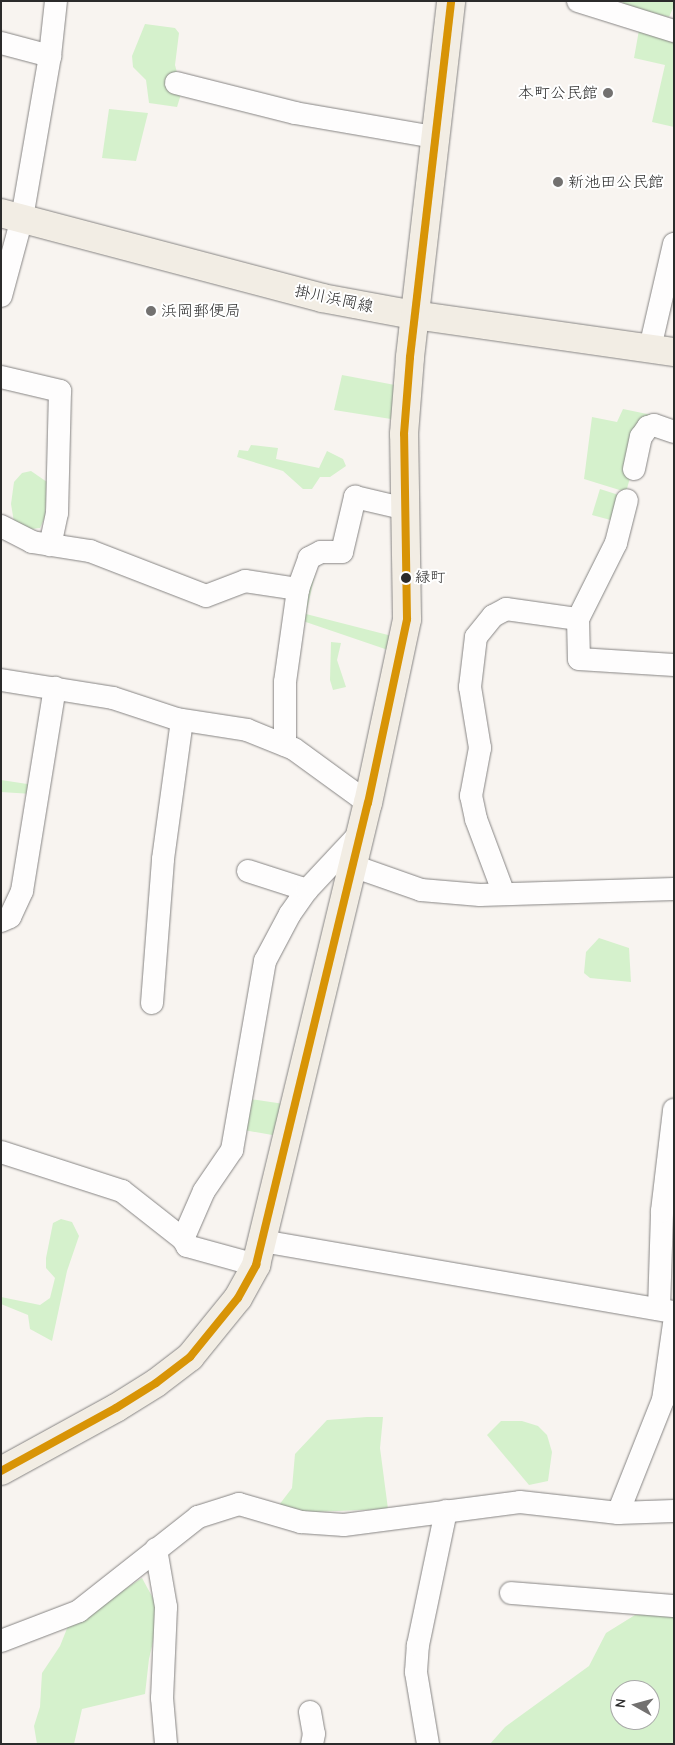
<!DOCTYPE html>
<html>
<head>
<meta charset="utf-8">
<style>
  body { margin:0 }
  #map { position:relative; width:675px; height:1745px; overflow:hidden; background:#f8f4f0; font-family:"Comic Neue","Klee One",sans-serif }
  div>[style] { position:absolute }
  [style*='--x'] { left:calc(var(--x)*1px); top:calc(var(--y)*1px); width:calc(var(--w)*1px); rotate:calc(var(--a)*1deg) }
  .green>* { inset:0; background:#d5f1cc }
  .roads { filter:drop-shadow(0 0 1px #878584) drop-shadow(0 0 1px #878584) }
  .minor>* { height:22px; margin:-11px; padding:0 11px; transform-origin:11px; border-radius:11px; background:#fefdfd }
  .major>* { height:28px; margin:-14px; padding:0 14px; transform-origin:14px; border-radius:14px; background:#f2ede4 }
  .bus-1>* { height:8px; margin:-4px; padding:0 4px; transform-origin:4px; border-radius:4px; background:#d89406 }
  .dots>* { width:14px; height:14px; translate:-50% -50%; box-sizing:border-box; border:2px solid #fff; border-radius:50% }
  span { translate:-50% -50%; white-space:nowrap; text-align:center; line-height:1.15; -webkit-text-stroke:4px #fff; paint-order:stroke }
  .bus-label { font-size:15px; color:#2b2b2b }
  .left { translate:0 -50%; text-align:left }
  .poi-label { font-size:16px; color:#2b2b2b }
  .right { translate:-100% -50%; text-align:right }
  .street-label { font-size:16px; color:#2b2b2b }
  .frame { position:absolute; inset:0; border:2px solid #2b2b2b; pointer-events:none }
  .north { position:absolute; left:610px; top:1680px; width:50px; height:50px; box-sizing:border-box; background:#fff; border:1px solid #aaa; border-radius:50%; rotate:277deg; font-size:14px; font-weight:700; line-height:20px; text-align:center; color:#2b2b2b }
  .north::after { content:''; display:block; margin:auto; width:18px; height:22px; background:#737170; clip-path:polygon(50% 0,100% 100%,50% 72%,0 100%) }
</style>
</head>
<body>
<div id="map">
  <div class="green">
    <div style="clip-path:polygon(623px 1px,674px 1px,674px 6px,669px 17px,622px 5px)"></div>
    <div style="clip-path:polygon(145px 24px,175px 28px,179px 33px,175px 65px,182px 91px,177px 107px,149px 103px,146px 80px,133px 67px,132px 56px)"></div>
    <div style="clip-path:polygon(639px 30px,674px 40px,674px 127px,652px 122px,665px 65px,634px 58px)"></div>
    <div style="clip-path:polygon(109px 109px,148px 113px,136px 161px,102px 158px)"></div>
    <div style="clip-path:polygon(342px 375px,395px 385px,391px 419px,334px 410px)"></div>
    <div style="clip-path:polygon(623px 409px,652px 415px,641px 439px,626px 492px,584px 479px,592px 417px,617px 422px)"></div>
    <div style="clip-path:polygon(251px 445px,278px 448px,276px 459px,319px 468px,327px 451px,343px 459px,346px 466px,330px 477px,320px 477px,312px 489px,303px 489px,283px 471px,237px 457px,239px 450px,248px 451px)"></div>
    <div style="clip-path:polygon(31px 471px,47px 482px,45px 517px,40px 528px,31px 529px,14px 522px,11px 504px,14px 482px,22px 473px)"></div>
    <div style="clip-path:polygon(600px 489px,625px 497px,618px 522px,592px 515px)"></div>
    <div style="clip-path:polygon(318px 561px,306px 614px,392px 636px,388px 650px,297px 619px)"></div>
    <div style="clip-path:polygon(331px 642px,341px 643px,337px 660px,346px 687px,333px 690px,330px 680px)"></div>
    <div style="clip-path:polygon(1px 780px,34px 785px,32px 794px,1px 792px)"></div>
    <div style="clip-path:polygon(599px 938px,629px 948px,631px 982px,590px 978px,584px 973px,586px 952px)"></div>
    <div style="clip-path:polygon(243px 1098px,284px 1104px,278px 1136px,238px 1129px)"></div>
    <div style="clip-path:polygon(61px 1219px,72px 1222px,79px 1236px,67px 1271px,52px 1341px,30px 1329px,28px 1315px,1px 1304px,1px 1297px,40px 1305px,50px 1298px,55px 1278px,46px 1268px,46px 1258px,53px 1223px)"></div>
    <div style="clip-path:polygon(367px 1417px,383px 1417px,380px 1448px,388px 1509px,312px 1512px,276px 1509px,292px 1488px,295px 1454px,327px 1420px)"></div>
    <div style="clip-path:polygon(501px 1421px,522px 1421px,538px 1426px,547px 1435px,552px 1452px,548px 1481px,529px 1485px,487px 1435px)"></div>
    <div style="clip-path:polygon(142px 1578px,160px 1611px,149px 1659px,145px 1694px,82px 1709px,74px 1744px,37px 1744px,34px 1726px,40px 1707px,42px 1673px,60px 1646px,68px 1626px)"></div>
    <div style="clip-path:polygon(evenodd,674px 1611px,674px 1744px,490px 1744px,505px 1727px,589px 1666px,606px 1633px,635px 1615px,674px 1611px,620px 1690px,650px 1690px,650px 1720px,620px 1720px,620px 1690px)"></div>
  </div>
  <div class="roads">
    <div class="minor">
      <div style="--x:578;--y:1;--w:101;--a:17.4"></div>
      <div style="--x:1;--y:43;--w:51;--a:14.9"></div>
      <div style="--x:176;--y:83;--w:123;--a:14.1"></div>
      <div style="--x:295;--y:113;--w:141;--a:9.8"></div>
      <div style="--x:1;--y:296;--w:81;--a:-74.9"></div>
      <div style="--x:22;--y:218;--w:164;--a:-80.2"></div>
      <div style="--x:50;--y:56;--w:55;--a:-83.8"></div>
      <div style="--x:650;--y:348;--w:107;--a:-77"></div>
      <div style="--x:1;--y:377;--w:61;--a:13.3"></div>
      <div style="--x:60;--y:391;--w:122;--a:91.4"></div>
      <div style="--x:57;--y:513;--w:33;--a:102"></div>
      <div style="--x:634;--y:469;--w:33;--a:-78"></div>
      <div style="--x:641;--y:437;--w:12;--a:-55"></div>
      <div style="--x:648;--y:427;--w:6;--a:-18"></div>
      <div style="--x:654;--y:425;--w:21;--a:19"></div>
      <div style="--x:1;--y:526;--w:35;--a:27"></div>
      <div style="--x:32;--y:542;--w:59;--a:8.8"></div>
      <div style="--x:90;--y:551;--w:124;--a:21.2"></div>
      <div style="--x:206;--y:596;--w:42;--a:-21"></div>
      <div style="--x:245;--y:581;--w:54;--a:8.6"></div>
      <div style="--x:578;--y:619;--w:40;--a:88.6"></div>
      <div style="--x:579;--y:659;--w:95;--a:3.6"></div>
      <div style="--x:1;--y:680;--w:113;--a:9.1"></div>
      <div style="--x:113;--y:698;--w:67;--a:18.2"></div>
      <div style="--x:177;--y:719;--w:71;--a:8.9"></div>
      <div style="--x:247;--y:730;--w:51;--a:22"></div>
      <div style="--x:294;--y:749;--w:92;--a:36.1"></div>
      <div style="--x:285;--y:745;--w:63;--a:-90"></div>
      <div style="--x:285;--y:682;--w:94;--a:-82"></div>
      <div style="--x:298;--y:589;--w:33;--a:-70"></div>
      <div style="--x:309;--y:558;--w:13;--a:-27"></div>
      <div style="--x:321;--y:552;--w:21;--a:0"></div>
      <div style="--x:342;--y:552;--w:57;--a:-76.7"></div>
      <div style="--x:355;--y:497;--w:52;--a:13.2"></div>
      <div style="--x:353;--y:866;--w:72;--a:19.4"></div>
      <div style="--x:421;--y:890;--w:59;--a:4.8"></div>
      <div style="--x:480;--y:895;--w:194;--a:-1.8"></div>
      <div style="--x:248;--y:871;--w:62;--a:17.9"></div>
      <div style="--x:504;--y:894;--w:80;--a:-110.5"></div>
      <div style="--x:476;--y:819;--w:24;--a:-102"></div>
      <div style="--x:471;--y:796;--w:49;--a:-79.4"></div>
      <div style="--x:480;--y:748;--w:62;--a:-99.3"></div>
      <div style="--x:470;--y:687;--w:50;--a:-83.2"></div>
      <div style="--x:476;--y:637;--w:27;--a:-51"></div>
      <div style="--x:493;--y:616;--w:15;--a:-28"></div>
      <div style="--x:506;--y:609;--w:73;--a:7.9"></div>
      <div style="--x:578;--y:619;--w:85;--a:-63.4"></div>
      <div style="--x:616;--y:543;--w:44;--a:-75.7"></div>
      <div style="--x:1;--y:921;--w:10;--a:-24"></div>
      <div style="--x:10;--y:917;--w:29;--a:-65"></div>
      <div style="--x:22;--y:891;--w:206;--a:-80.8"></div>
      <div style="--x:152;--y:1003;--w:144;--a:-85.6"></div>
      <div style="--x:163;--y:859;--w:140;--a:-82.2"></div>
      <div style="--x:1;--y:1152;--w:127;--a:17.9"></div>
      <div style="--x:122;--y:1191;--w:78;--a:38.2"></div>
      <div style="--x:183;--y:1239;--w:8;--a:60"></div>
      <div style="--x:187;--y:1246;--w:72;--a:15.4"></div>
      <div style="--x:183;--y:1239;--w:52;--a:-66.4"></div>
      <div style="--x:204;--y:1191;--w:50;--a:-55.7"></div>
      <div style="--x:232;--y:1150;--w:192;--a:-80.1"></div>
      <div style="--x:265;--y:961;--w:53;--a:-62"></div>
      <div style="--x:290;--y:914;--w:29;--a:-55"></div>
      <div style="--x:307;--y:890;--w:79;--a:-47"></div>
      <div style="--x:262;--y:1241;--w:418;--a:9.8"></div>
      <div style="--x:659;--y:1309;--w:98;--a:-88.2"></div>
      <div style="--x:662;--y:1211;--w:102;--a:-83.2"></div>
      <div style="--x:618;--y:1513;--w:122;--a:-68.3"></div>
      <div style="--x:663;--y:1400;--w:77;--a:-81.8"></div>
      <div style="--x:156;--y:1549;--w:59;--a:80.2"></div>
      <div style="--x:166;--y:1607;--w:91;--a:92.5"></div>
      <div style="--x:162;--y:1698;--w:46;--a:85"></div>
      <div style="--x:511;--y:1593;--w:164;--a:4.6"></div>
      <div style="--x:1;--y:1641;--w:84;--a:-21"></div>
      <div style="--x:79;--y:1611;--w:152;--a:-38.3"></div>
      <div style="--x:198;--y:1517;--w:43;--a:-17.6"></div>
      <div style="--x:239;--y:1504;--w:65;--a:16.2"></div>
      <div style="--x:301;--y:1522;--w:43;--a:4"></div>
      <div style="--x:344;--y:1525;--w:177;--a:-7.4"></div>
      <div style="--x:520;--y:1502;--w:99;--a:6.4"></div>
      <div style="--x:618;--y:1513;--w:56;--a:-2"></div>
      <div style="--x:310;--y:1712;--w:22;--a:80"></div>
      <div style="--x:314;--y:1734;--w:10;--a:101"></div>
      <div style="--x:428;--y:1744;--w:73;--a:-99.5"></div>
      <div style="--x:416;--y:1672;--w:27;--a:-86"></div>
      <div style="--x:418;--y:1645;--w:137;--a:-78.2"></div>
    </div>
    <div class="major">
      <div style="--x:1;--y:213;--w:332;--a:14.8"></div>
      <div style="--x:322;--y:298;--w:94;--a:10.5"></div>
      <div style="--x:414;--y:315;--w:263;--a:8.1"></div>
      <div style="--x:1;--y:1471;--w:131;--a:-28.7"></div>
      <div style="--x:116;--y:1408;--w:47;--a:-32"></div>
      <div style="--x:156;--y:1383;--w:43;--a:-37.4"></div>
      <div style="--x:190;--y:1357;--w:76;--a:-50.9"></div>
      <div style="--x:238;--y:1298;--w:38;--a:-61"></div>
      <div style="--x:256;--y:1265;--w:475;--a:-76.4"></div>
      <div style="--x:368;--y:803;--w:188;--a:-78"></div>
      <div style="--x:407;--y:619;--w:185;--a:-90.9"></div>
      <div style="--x:404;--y:434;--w:77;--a:-85.5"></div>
      <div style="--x:410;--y:357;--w:358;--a:-83.4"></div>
    </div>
  </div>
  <div class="bus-1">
    <div style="--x:1;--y:1471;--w:131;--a:-28.7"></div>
    <div style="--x:116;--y:1408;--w:47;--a:-32"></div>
    <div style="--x:156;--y:1383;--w:43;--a:-37.4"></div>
    <div style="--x:190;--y:1357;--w:76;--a:-50.9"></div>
    <div style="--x:238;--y:1298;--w:38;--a:-61"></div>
    <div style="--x:256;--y:1265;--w:475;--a:-76.4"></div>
    <div style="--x:368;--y:803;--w:188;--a:-78"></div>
    <div style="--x:407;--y:619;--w:185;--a:-90.9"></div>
    <div style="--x:404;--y:434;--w:77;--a:-85.5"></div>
    <div style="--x:410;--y:357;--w:358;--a:-83.4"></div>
  </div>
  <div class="dots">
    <div style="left:608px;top:93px;background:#737170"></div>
    <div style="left:558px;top:182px;background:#737170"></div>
    <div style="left:151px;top:311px;background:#737170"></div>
    <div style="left:406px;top:578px;background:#2b2b2b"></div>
  </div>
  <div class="bus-label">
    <span class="left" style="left:415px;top:578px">緑町</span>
  </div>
  <div class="poi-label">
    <span class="right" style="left:598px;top:93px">本町公民館</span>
    <span class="left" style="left:568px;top:182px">新池田公民館</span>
    <span class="left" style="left:161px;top:311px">浜岡郵便局</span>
  </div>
  <div class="street-label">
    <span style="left:334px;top:299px;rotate:12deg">掛川浜岡線</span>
  </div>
  <div class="frame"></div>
  <div class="north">N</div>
</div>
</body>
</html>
